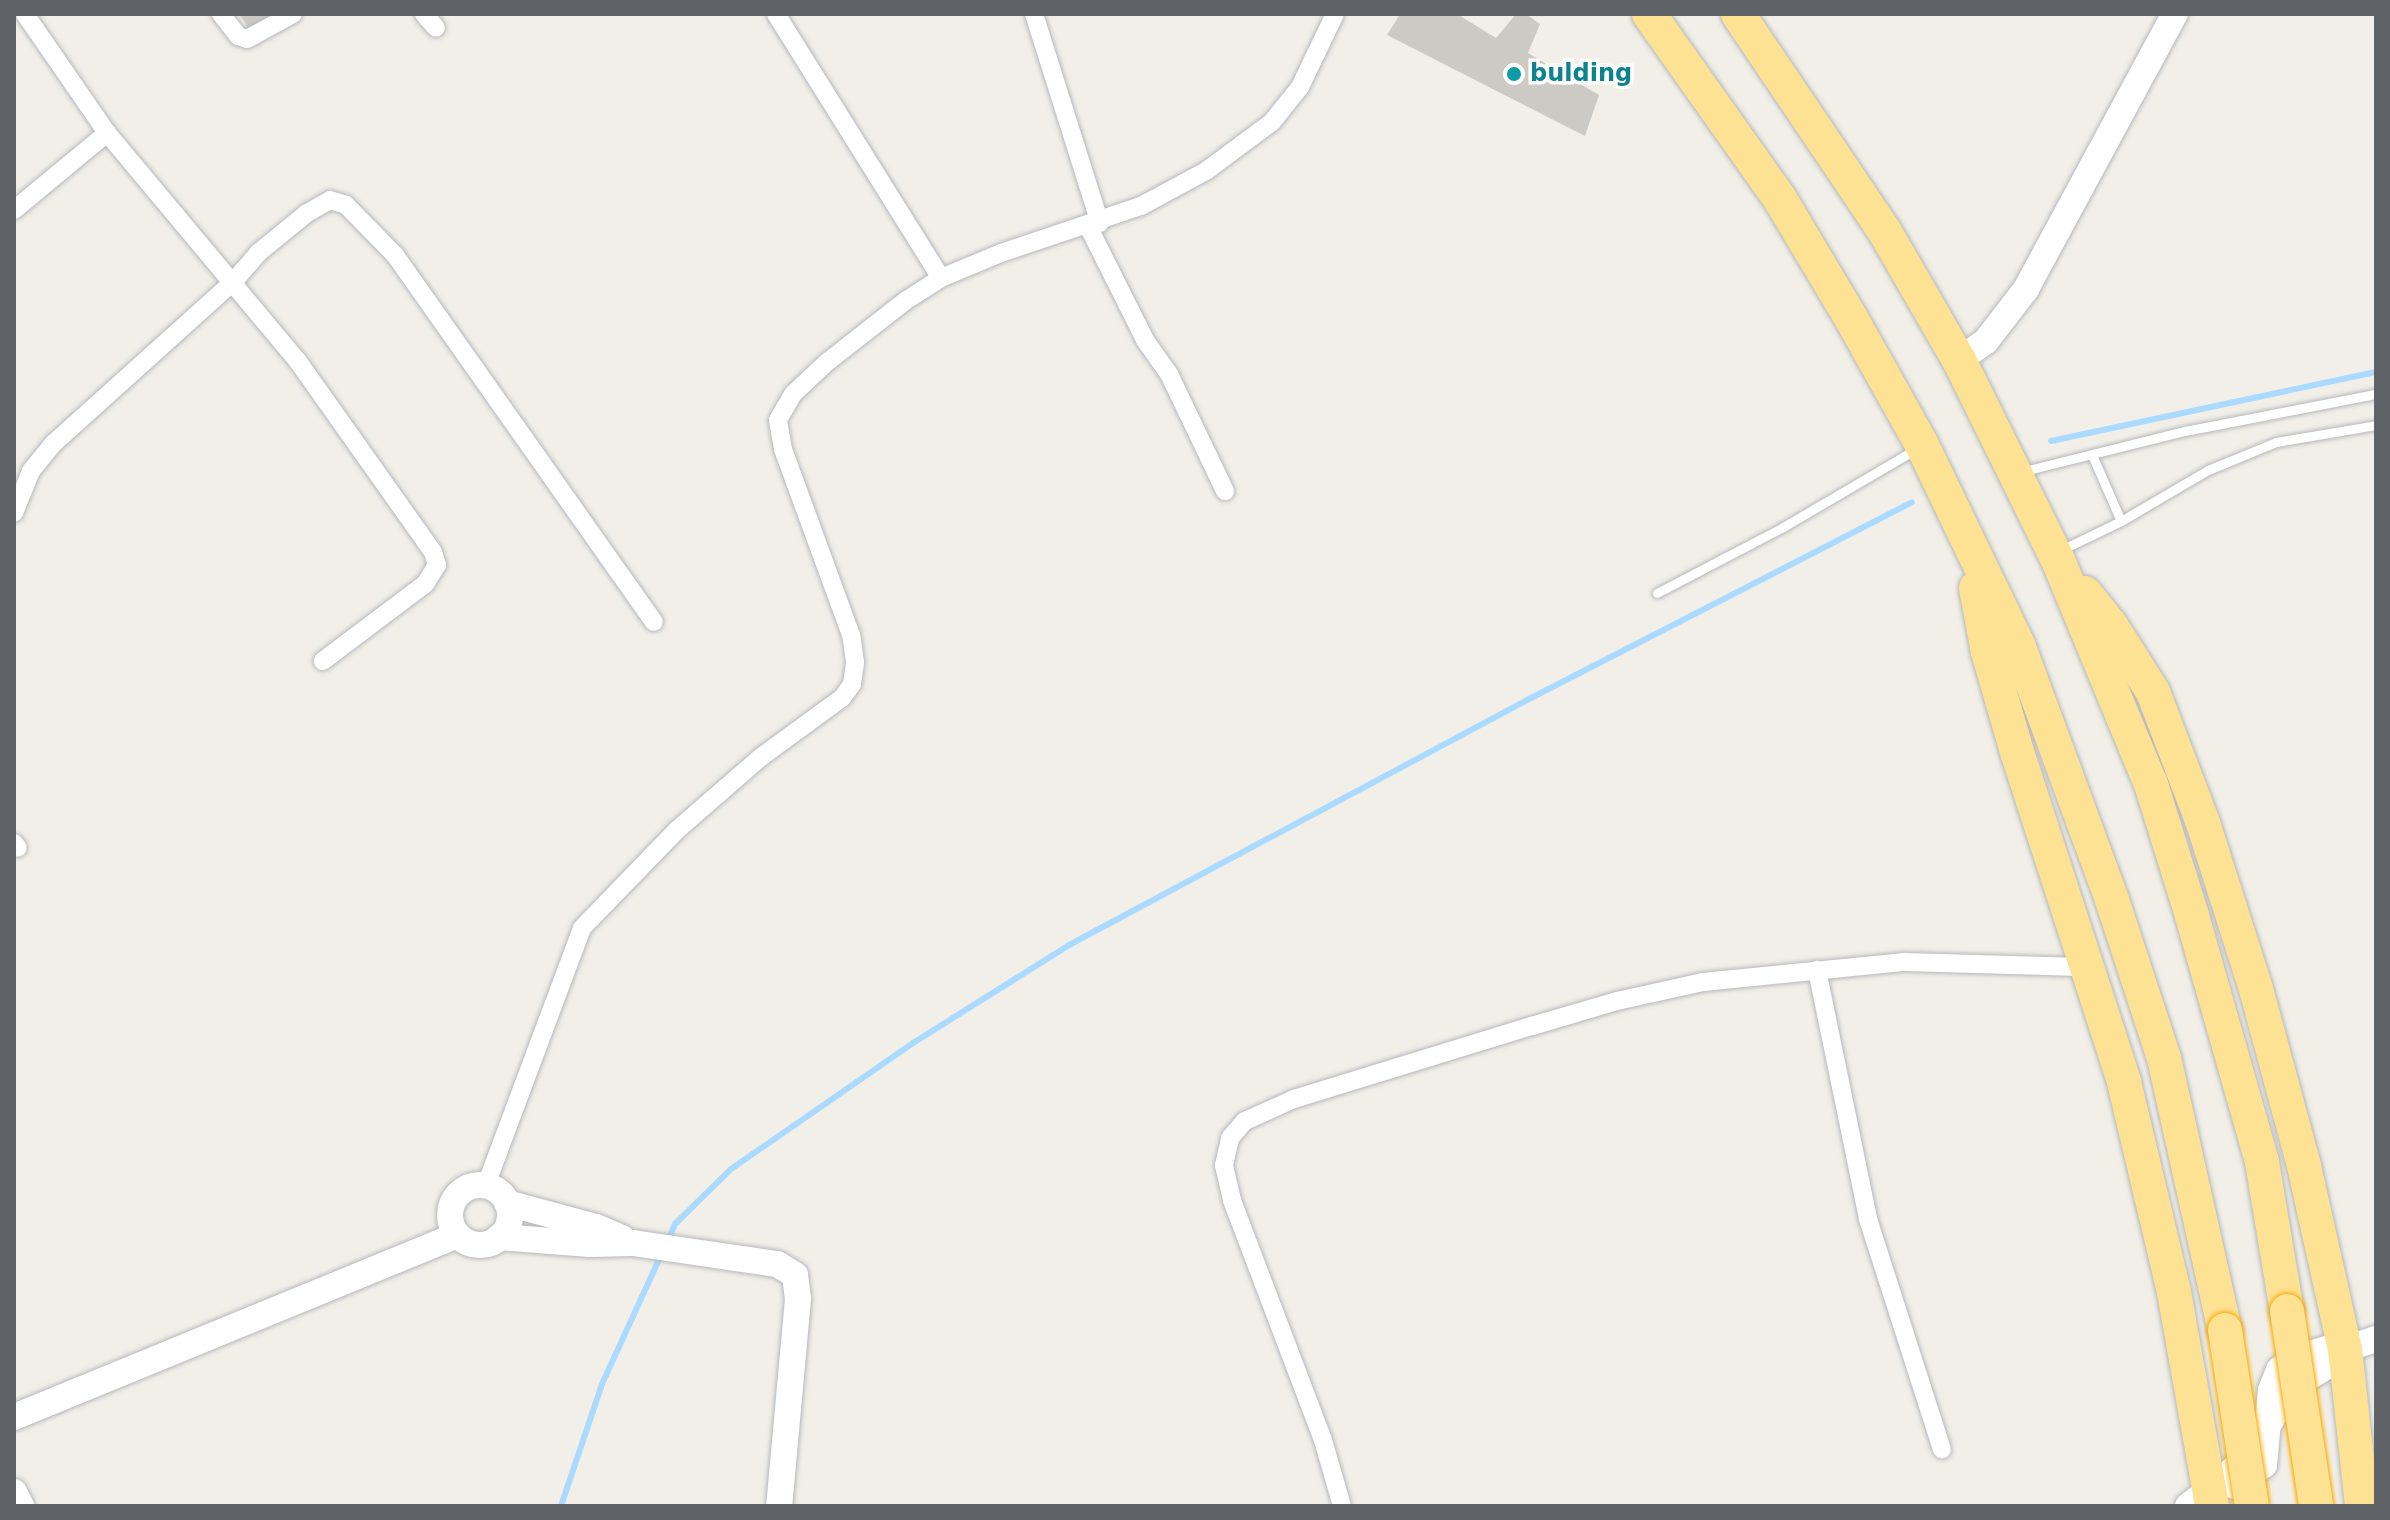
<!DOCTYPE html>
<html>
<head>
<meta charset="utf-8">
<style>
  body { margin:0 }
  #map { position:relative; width:2390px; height:1520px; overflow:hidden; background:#f1efe8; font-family:"DejaVu Sans",sans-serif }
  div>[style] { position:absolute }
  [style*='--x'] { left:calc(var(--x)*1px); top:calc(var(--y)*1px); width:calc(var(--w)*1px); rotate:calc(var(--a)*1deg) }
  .stream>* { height:6px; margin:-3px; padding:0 3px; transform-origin:3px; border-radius:3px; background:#aadaff }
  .building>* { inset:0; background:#cccac5 }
  .roads { filter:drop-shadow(0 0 2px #b5b8bc) drop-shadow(0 0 2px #b5b8bc) }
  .lane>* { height:9px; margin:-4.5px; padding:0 4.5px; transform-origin:4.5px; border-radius:4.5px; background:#fff }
  .street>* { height:18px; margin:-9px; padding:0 9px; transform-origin:9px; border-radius:9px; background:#fff }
  .secondary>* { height:26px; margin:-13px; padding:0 13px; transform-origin:13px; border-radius:13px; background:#fff }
  .secondary>.ring { margin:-13px; padding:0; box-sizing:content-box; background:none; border:26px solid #fff; border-radius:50% }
  .highway>* { height:34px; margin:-17px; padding:0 17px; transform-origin:17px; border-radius:17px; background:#fde293 }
  .bridges { filter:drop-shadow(0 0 2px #f9ab00) drop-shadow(0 0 2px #f9ab00) }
  .highway-bridge>* { height:34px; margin:-17px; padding:0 17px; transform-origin:17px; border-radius:17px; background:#fde293 }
  .dots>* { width:22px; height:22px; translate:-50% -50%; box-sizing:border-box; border:4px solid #fff; border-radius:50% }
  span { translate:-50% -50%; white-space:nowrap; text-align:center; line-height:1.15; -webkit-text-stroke:7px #fff; paint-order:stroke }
  .culture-label { font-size:24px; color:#0d838f; font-weight:700 }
  .left { translate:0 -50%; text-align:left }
  .frame { position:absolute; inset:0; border:16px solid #5f6368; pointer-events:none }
</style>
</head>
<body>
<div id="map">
  <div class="stream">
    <div style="--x:2051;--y:441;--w:332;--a:-12"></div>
    <div style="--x:667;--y:1243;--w:21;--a:-67"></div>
    <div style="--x:675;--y:1224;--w:78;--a:-44.5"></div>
    <div style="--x:731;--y:1169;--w:221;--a:-34.7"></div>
    <div style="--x:913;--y:1043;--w:184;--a:-32.1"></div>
    <div style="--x:1069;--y:945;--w:524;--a:-28.13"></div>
    <div style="--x:1531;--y:698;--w:428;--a:-27.2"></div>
    <div style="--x:561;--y:1506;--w:129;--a:-71.4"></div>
    <div style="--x:602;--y:1384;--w:144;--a:-65.4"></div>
  </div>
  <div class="building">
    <div style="clip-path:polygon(239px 14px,281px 14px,252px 33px)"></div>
    <div style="clip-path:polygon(1400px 14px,1457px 14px,1496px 38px,1516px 14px,1526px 14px,1540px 24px,1528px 53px,1599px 95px,1585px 136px,1387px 35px)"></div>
  </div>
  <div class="roads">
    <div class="lane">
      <div style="--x:2092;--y:455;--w:72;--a:66.3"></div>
      <div style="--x:2020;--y:472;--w:170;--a:-14"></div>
      <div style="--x:2185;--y:431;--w:195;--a:-11"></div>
      <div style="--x:2061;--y:550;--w:67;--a:-25.8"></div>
      <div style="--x:2121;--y:521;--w:101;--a:-30.4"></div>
      <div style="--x:2208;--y:470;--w:74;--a:-22.4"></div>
      <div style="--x:2276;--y:442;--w:101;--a:-9.6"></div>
      <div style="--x:1657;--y:593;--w:142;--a:-27.6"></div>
      <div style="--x:1783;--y:527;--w:154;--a:-30.4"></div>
    </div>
    <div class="street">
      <div style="--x:25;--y:14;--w:145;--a:55.4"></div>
      <div style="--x:107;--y:133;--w:296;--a:50.1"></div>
      <div style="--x:297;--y:360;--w:235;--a:54.7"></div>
      <div style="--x:433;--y:552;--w:14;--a:73"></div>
      <div style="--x:437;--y:565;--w:22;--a:122"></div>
      <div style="--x:425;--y:584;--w:128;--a:143"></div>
      <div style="--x:221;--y:14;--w:28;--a:52"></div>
      <div style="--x:238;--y:36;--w:9;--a:18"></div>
      <div style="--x:247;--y:39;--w:52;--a:-28.5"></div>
      <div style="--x:424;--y:14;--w:18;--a:49"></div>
      <div style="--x:776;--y:14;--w:311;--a:58"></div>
      <div style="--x:1034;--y:14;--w:219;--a:72.5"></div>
      <div style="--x:14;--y:210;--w:121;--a:-39.6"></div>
      <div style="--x:1088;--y:226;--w:127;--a:63.4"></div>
      <div style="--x:1145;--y:340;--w:42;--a:54.8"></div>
      <div style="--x:1169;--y:374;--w:130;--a:64.4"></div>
      <div style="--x:14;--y:513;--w:45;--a:-68"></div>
      <div style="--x:31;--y:471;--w:36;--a:-51"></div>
      <div style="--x:54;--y:443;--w:242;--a:-42"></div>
      <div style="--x:234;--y:281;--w:37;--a:-49"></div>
      <div style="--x:258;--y:253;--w:63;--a:-39.2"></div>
      <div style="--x:307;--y:213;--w:26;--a:-29"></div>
      <div style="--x:330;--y:200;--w:17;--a:17"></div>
      <div style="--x:346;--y:205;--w:70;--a:45.6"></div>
      <div style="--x:395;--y:255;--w:449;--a:54.8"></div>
      <div style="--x:14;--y:843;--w:6;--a:51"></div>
      <div style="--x:1817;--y:970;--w:254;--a:78.4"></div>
      <div style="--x:1868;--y:1219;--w:242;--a:72.2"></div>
      <div style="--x:486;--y:1185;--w:274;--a:-69.5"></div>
      <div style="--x:582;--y:928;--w:136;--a:-45.9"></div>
      <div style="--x:677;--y:830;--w:111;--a:-41"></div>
      <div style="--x:761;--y:757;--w:100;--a:-36.1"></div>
      <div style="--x:842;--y:698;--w:17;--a:-54"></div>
      <div style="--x:852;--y:684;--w:22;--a:-82"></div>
      <div style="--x:855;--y:662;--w:27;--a:-98"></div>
      <div style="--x:851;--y:635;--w:198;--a:-110.1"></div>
      <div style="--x:783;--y:449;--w:29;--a:-100"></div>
      <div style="--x:778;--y:420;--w:30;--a:-60"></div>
      <div style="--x:793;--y:394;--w:45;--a:-43.2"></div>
      <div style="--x:826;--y:363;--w:100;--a:-38.1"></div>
      <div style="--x:905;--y:301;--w:43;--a:-32.6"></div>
      <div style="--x:941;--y:278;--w:65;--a:-22.6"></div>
      <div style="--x:1001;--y:253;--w:148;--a:-18.6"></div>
      <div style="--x:1141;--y:206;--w:74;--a:-28.3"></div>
      <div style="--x:1206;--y:171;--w:82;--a:-36.6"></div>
      <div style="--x:1272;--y:122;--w:45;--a:-51.3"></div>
      <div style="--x:1300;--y:87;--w:81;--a:-64.4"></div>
      <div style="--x:1342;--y:1506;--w:69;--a:-106.1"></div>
      <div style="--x:1323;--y:1440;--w:257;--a:-110.8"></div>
      <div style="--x:1232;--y:1200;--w:36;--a:-103"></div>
      <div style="--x:1224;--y:1165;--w:28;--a:-77"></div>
      <div style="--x:1230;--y:1138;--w:23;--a:-49"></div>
      <div style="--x:1245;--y:1121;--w:54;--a:-24.2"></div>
      <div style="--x:1294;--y:1099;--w:249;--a:-17.1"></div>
      <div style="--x:1532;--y:1026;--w:89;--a:-16.4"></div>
      <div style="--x:1617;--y:1001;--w:88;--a:-12.5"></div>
      <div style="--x:1703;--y:982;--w:203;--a:-5.7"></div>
      <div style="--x:1905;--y:962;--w:184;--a:1.6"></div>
    </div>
    <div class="secondary">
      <div style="--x:1959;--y:360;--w:33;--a:-35"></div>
      <div style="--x:1986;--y:341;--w:66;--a:-52.4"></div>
      <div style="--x:2026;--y:289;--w:313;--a:-61.6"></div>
      <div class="ring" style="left:450px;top:1185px;width:34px;height:34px"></div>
      <div style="--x:507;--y:1203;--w:92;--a:15.1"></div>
      <div style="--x:596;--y:1227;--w:28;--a:23"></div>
      <div style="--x:499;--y:1237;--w:91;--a:4.4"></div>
      <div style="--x:590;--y:1244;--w:43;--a:-1.3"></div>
      <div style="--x:633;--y:1243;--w:146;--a:8.3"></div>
      <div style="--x:777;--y:1264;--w:21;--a:31"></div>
      <div style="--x:795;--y:1275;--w:24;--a:83"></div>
      <div style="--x:798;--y:1299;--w:208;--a:95.2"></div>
      <div style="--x:14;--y:1417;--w:479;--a:-22.3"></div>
      <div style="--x:2235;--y:1486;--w:36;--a:-36"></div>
      <div style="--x:2264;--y:1465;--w:75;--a:-84.7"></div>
      <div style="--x:2271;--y:1390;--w:22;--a:-68"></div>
      <div style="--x:2279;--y:1370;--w:17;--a:-40"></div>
      <div style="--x:2292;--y:1359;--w:43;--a:-16.3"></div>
      <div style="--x:2333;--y:1347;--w:12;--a:9"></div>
      <div style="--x:14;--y:1492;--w:16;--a:63"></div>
      <div style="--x:2188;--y:1506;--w:48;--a:-37.3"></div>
      <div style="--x:2226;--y:1477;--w:44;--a:-46.8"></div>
      <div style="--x:2256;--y:1445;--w:66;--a:-58.7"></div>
      <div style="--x:2290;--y:1389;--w:44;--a:-31.9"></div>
      <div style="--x:2327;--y:1366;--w:25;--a:-43"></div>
      <div style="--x:2345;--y:1349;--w:33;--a:-18"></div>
    </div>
    <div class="highway">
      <div style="--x:1649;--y:14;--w:227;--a:54.7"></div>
      <div style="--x:1780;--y:199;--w:139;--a:59.2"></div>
      <div style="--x:1851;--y:318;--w:145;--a:60.8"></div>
      <div style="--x:1922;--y:445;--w:224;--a:64.3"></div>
      <div style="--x:2019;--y:647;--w:270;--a:69.8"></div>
      <div style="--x:2112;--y:900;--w:166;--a:71.8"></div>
      <div style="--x:2164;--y:1058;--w:279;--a:77.4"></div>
      <div style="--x:1738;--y:14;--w:263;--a:56"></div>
      <div style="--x:1885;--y:232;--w:148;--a:60"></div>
      <div style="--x:1959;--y:360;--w:223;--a:63.7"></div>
      <div style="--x:2058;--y:560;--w:243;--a:67.5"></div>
      <div style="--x:2151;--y:784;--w:138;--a:72.7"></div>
      <div style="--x:2192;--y:916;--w:256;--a:74.1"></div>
      <div style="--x:2262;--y:1162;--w:151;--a:80.5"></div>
      <div style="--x:1976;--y:588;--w:65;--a:79.4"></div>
      <div style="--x:1988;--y:652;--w:107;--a:73.8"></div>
      <div style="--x:2018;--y:755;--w:344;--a:72"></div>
      <div style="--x:2124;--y:1082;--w:216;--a:76.6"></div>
      <div style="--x:2174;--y:1292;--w:217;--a:79.9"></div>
      <div style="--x:2085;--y:593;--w:43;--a:51.5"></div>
      <div style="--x:2112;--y:627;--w:77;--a:57.8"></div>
      <div style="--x:2153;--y:692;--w:140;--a:69.1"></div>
      <div style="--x:2203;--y:823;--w:174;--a:72.3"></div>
      <div style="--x:2256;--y:989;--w:183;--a:74.8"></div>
      <div style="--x:2304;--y:1166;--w:188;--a:77.4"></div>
      <div style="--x:2345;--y:1349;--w:158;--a:83.8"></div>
    </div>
  </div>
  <div class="bridges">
    <div class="highway-bridge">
      <div style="--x:2287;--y:1311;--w:197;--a:81.5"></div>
      <div style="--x:2225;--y:1330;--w:178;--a:81.3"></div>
    </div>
  </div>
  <div class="dots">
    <div style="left:1514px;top:74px;background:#0f9aa8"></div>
  </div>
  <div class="culture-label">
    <span class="left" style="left:1530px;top:74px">bulding</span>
  </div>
  <div class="frame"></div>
</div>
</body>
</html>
